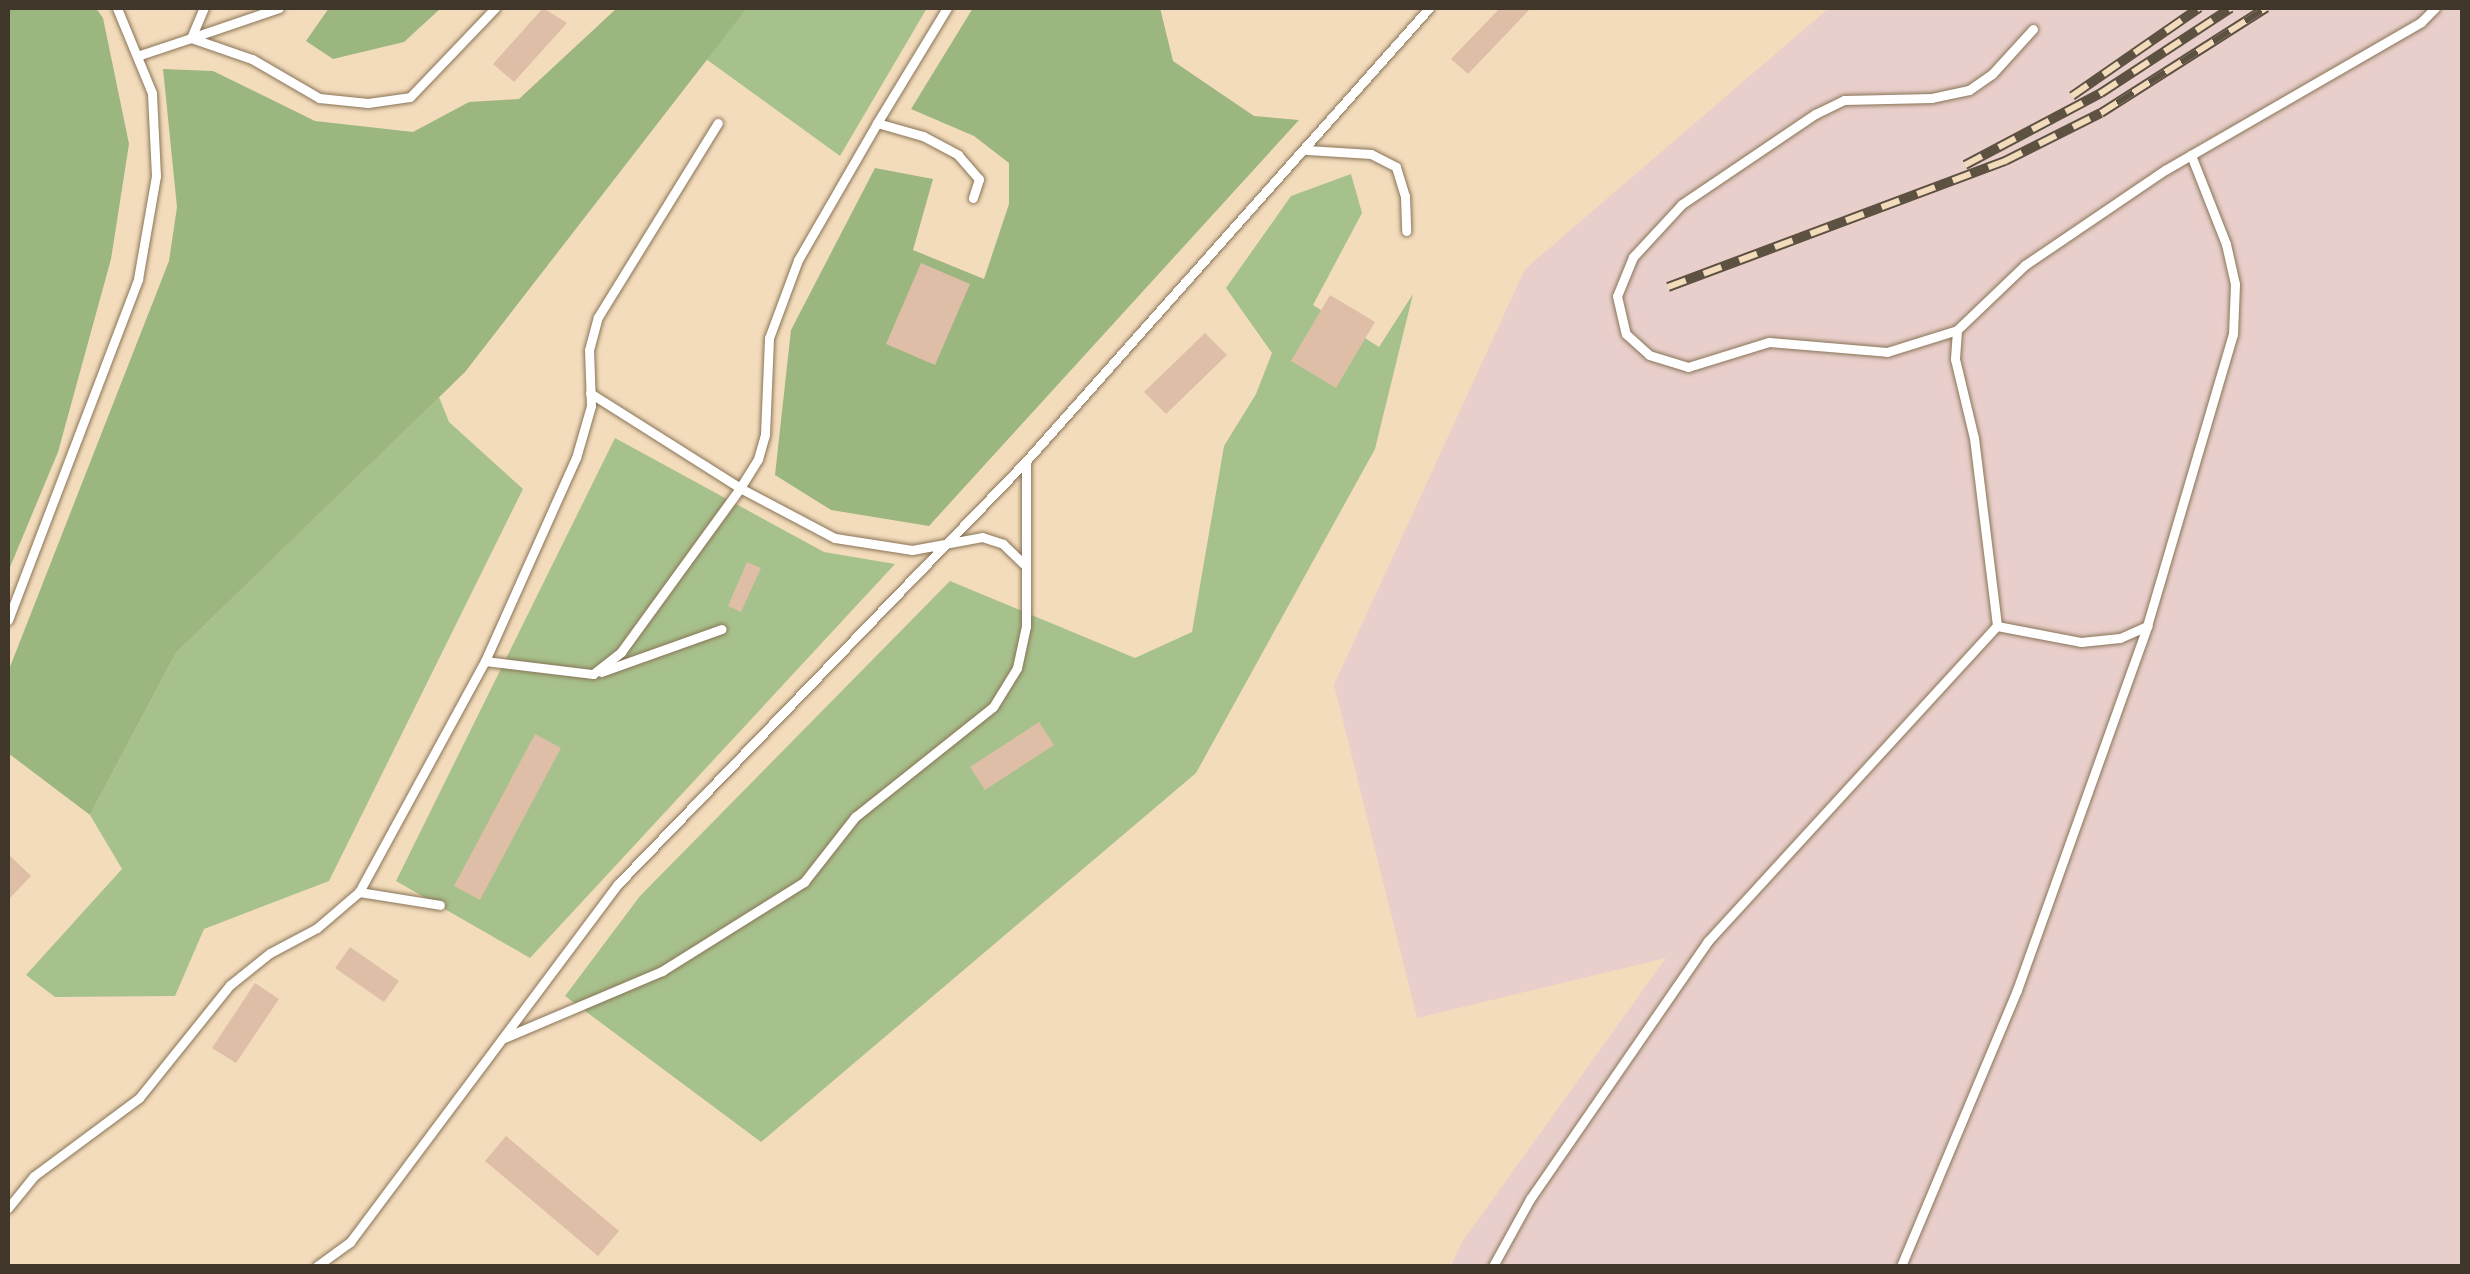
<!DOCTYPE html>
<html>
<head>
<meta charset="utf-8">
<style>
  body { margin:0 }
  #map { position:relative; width:2470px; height:1274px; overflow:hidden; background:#f3dcbc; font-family:"Open Sans",sans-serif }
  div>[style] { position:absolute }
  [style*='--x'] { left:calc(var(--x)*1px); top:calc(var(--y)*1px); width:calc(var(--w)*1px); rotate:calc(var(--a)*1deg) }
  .industrial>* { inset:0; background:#e9cfcb }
  .green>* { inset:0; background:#a7c18c }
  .forest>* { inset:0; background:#9cb680 }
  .building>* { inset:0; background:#debea6 }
  .roads { filter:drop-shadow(0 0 2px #897457) drop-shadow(0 0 2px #897457) }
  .lane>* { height:9px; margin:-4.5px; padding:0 4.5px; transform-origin:4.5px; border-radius:4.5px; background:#fff }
  .rail>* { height:10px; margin-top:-5px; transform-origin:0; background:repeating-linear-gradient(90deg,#f3dcbc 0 19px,#5d5141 0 38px); box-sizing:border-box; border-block:2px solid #5d5141 }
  span { translate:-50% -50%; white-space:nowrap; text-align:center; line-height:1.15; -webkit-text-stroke:9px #f3dcbc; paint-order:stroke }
  .frame { position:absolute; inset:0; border:10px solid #40372a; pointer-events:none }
</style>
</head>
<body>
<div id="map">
  <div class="industrial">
    <div style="clip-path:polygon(1829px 8px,2462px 8px,2462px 1266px,1451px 1266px,1462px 1242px,1666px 958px,1417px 1018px,1334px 685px,1525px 269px)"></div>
  </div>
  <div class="green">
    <div style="clip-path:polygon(747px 8px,927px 8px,840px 156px,706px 59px)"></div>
    <div style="clip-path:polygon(1351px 174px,1362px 213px,1313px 305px,1379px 347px,1413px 294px,1375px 449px,1196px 773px,761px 1142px,565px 996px,640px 896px,950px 581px,1135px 658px,1192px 632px,1224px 446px,1256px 394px,1272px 353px,1226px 288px,1291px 196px)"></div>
    <div style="clip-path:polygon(439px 397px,449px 422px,523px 489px,329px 881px,204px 929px,175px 996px,55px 997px,26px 975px,122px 869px,90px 815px,176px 653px)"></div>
    <div style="clip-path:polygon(615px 438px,824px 552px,895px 564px,530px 958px,396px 881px)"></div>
  </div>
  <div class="forest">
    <div style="clip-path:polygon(8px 8px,96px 8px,103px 18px,129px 144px,111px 259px,58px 452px,8px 572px)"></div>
    <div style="clip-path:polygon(329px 8px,441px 8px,404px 42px,333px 59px,306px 41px)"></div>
    <div style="clip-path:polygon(617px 8px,747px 8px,465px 372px,176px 653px,90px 815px,8px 753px,8px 672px,169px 261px,177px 207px,163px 69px,213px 71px,315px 121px,413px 132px,469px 102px,519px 99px)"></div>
    <div style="clip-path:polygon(973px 8px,1160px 8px,1173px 61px,1254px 116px,1299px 120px,929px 526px,831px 510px,775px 475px,791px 330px,875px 168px,933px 179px,913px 250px,984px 279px,1009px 204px,1009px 163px,974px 136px,911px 109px)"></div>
  </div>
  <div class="building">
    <div style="clip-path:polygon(543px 8px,567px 23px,514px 82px,493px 64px)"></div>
    <div style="clip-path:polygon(1500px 8px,1531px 8px,1468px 74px,1451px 59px)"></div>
    <div style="clip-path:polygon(921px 263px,970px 284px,935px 365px,886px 344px)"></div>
    <div style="clip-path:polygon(1330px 295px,1375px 322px,1336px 388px,1291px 361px)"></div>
    <div style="clip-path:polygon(1205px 333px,1227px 355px,1166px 414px,1144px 392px)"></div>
    <div style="clip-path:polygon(747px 562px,761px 568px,741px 612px,728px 606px)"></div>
    <div style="clip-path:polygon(1039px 722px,1054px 745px,985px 790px,970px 767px)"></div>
    <div style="clip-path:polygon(535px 734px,561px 748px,480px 900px,454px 886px)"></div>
    <div style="clip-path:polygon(8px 854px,31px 876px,8px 900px)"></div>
    <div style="clip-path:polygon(350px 947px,399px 981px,384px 1002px,335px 968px)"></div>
    <div style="clip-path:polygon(255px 983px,279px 999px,236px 1063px,212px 1048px)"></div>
    <div style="clip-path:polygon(506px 1136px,619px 1231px,598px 1256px,485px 1161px)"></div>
  </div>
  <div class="roads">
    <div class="lane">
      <div style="--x:279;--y:8;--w:93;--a:161.2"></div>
      <div style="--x:191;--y:38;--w:65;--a:19"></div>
      <div style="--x:252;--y:59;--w:78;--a:30.2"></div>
      <div style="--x:319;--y:98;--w:49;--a:5.8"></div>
      <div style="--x:368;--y:103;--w:42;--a:-8.1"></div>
      <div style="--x:410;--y:97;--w:123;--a:-46.3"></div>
      <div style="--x:2033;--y:29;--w:61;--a:132.3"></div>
      <div style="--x:1992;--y:74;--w:28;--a:145"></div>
      <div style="--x:1969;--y:90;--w:38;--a:168"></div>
      <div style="--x:1932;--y:98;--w:88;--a:178.7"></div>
      <div style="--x:1844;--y:100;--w:32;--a:154"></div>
      <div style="--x:1815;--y:114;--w:161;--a:145.9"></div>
      <div style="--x:1682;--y:204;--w:72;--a:132.8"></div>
      <div style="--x:1633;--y:257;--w:42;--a:112.3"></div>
      <div style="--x:1617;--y:296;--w:39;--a:77"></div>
      <div style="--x:1626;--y:334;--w:31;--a:42"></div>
      <div style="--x:1649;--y:355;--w:41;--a:17.1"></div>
      <div style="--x:1688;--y:367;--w:85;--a:-17.2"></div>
      <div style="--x:1769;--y:342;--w:118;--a:4.8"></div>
      <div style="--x:1887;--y:352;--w:73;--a:-17.4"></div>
      <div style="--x:1957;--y:330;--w:94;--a:-43.7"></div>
      <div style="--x:2025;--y:265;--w:169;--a:-34.2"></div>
      <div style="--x:2165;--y:170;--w:296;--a:-30"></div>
      <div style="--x:2421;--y:22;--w:20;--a:-45"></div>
      <div style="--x:137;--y:56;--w:57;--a:-18.4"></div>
      <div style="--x:191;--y:38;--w:33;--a:-67"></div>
      <div style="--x:877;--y:123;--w:135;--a:-58.7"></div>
      <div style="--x:1307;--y:150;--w:64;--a:3.6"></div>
      <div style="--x:1371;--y:154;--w:28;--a:27"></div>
      <div style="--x:1396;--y:167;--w:30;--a:73"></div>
      <div style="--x:1405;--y:196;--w:35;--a:88"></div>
      <div style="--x:1957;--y:330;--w:29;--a:94"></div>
      <div style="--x:1955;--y:359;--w:81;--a:76.5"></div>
      <div style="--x:1974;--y:438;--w:189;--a:83"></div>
      <div style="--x:590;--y:393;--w:178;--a:32.3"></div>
      <div style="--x:740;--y:488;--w:34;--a:-58"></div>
      <div style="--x:758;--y:459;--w:26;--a:-74"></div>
      <div style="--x:765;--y:434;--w:96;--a:-87.6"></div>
      <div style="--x:769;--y:338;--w:83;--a:-69.6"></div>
      <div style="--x:798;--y:260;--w:158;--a:-60"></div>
      <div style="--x:877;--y:123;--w:48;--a:15.8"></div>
      <div style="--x:923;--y:136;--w:40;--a:28"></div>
      <div style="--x:958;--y:155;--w:32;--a:49"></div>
      <div style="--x:979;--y:179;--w:20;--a:108"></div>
      <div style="--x:8;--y:620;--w:365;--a:-69.1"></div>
      <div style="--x:138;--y:279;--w:105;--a:-80.1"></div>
      <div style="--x:156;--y:176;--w:83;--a:-92.8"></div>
      <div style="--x:152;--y:93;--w:92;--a:-112.4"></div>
      <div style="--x:485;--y:661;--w:109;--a:6.9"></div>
      <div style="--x:593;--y:674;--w:36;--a:-38"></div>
      <div style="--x:621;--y:652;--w:203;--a:-54"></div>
      <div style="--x:740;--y:488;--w:107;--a:27.8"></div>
      <div style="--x:835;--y:538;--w:78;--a:8.9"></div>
      <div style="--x:912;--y:550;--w:71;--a:-10.5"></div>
      <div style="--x:982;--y:537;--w:22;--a:18"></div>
      <div style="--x:1003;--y:544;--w:28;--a:44"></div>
      <div style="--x:601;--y:672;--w:128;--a:-19.6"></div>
      <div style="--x:359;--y:892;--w:82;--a:9.1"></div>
      <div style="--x:504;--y:1038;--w:172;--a:-23"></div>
      <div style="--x:662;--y:971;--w:168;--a:-32.1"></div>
      <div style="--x:804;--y:882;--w:83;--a:-51.9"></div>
      <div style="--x:855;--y:817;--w:176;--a:-38.6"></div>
      <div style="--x:993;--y:707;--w:46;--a:-58.4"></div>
      <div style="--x:1017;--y:668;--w:43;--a:-77.9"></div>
      <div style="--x:1026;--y:626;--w:165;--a:-90"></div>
      <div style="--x:8;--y:1208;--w:41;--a:-50.9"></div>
      <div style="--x:34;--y:1176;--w:131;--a:-36.6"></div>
      <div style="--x:139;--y:1098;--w:145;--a:-51.2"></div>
      <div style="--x:230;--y:985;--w:51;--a:-38.7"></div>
      <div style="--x:270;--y:953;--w:53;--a:-28"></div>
      <div style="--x:317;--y:928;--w:55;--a:-40.6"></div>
      <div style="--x:359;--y:892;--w:263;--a:-61.4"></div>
      <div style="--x:485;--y:661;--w:222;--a:-65.9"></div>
      <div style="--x:576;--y:458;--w:54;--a:-73.9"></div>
      <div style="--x:591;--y:406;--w:56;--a:-92"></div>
      <div style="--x:589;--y:350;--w:34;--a:-75"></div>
      <div style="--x:598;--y:317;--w:228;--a:-58.3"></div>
      <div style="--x:317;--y:1266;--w:41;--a:-36"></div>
      <div style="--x:350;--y:1242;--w:447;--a:-53.2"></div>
      <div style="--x:618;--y:884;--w:588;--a:-46.03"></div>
      <div style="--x:1026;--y:461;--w:606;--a:-48.34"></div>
      <div style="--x:1493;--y:1266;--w:77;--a:-61.1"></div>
      <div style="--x:1530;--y:1199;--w:313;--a:-55.4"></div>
      <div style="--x:1708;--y:941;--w:427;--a:-47.5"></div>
      <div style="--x:1997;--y:626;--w:86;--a:10.8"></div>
      <div style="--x:2081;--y:642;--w:39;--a:-6"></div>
      <div style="--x:2120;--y:638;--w:30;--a:-24"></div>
      <div style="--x:2147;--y:626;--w:304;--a:-73.6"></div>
      <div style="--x:2233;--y:334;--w:50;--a:-87.7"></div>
      <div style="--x:2235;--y:284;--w:41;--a:-102.7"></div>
      <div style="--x:2226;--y:244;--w:96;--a:-111.5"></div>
      <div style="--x:1901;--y:1266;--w:299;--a:-67.2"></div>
      <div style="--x:2017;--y:990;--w:387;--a:-70.3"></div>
    </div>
  </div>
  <div class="rail">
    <div style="--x:2072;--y:96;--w:155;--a:-34.7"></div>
    <div style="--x:1965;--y:165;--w:154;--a:-27.9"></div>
    <div style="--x:2101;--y:93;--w:155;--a:-33.2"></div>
    <div style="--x:1668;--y:287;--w:360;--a:-20.5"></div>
    <div style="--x:2005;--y:161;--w:107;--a:-26.6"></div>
    <div style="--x:2101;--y:113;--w:196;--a:-32.5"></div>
  </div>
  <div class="frame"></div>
</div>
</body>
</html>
